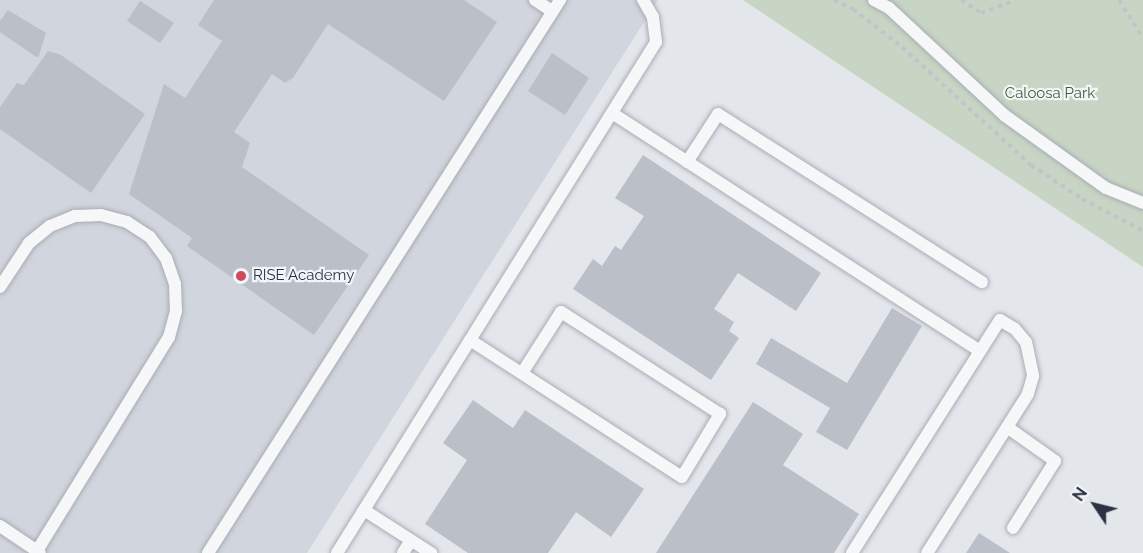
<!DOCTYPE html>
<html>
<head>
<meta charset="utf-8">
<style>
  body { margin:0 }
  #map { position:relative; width:1143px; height:553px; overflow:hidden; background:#e3e6eb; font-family:Raleway,sans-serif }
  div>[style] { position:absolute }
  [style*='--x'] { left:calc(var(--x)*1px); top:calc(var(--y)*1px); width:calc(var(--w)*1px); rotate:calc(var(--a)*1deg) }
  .built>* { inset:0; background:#d1d5dd }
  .green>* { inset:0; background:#c8d5c4 }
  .building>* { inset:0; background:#babfc8 }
  .path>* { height:4px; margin-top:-2px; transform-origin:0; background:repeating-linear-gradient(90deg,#c1c4ca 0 4.5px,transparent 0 9px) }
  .roads { filter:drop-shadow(0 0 2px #a8adb5) drop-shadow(0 0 2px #a8adb5) }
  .service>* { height:12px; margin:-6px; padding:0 6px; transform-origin:6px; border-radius:6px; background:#f6f7f9 }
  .dots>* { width:16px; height:16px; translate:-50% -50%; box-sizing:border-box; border:3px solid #f3f5f8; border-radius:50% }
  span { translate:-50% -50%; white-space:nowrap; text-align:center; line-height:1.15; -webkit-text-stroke:4.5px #f3f5f8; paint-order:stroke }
  .park-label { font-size:15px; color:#3f5f38 }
  .poi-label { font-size:15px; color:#2b3343 }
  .left { translate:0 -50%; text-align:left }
  .north { position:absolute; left:1065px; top:475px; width:60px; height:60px; -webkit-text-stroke:4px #f3f5f8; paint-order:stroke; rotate:305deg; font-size:16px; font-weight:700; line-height:24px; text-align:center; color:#2b3343 }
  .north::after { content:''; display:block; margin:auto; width:21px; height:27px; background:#2b3343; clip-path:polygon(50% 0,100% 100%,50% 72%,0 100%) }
</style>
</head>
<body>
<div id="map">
  <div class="built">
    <div style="clip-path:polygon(0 0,658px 0,307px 553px,0 553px)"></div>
  </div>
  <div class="green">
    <div style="clip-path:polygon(743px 0,1143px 0,1143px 267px)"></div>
  </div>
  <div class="building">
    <div style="clip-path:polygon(214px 0,464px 0,497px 22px,444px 101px,328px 24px,293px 78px,285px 83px,272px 74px,234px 132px,250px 143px,242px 167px,369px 255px,314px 335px,187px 246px,192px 238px,129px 194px,164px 84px,185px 98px,222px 41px,198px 25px)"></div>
    <div style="clip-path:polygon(140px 1px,174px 23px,160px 43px,127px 21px)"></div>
    <div style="clip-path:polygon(8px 10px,46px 33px,38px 58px,0 32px,0 21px)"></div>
    <div style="clip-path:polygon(48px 51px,61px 55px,145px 114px,91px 193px,0 129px,0 107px,17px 83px,24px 85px)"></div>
    <div style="clip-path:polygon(552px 53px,589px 78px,565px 115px,528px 91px)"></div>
    <div style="clip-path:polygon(643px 155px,821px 273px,796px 311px,738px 273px,714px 309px,734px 322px,729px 331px,739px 338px,711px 380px,573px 289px,593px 259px,602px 266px,615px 246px,621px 250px,644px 216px,615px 198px)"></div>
    <div style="clip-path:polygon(892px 308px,922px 326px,847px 450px,816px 432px,830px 408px,756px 364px,771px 338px,847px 383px)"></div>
    <div style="clip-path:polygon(473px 400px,513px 428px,525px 410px,644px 489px,611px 537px,576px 512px,548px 553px,468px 553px,425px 524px,467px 460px,443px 443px)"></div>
    <div style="clip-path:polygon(753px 402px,803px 434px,783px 465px,859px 514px,834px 553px,656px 553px)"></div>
    <div style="clip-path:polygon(979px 533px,1010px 553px,966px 553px)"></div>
  </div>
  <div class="path">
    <div style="--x:834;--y:0;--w:21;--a:25"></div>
    <div style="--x:853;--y:9;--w:62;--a:37.8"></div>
    <div style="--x:902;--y:47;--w:175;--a:42.5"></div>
    <div style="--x:1031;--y:165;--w:61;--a:33.7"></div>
    <div style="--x:1082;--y:199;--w:69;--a:27.7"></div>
    <div style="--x:961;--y:0;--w:24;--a:33"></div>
    <div style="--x:981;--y:13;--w:37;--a:-20"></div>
    <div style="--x:1119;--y:0;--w:45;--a:57.7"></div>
  </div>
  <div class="roads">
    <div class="service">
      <div style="--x:535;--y:0;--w:20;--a:33"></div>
      <div style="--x:874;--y:0;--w:17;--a:28"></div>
      <div style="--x:889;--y:8;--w:157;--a:42.9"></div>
      <div style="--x:1004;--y:115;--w:125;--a:35.6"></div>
      <div style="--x:1106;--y:188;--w:40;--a:22"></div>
      <div style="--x:612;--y:113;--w:438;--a:32.9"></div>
      <div style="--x:687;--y:162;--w:57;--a:-57.1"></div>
      <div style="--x:718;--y:114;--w:313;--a:32.5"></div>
      <div style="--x:0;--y:287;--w:53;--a:-56.6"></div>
      <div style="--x:29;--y:243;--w:27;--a:-39"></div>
      <div style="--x:50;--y:226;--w:27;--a:-22"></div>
      <div style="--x:75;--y:216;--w:26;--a:-2"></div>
      <div style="--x:101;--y:215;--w:27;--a:15"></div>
      <div style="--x:127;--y:222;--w:27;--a:33"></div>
      <div style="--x:150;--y:237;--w:26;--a:53"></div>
      <div style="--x:166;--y:258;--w:28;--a:71"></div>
      <div style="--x:175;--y:284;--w:27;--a:88"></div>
      <div style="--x:176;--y:311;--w:27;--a:105"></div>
      <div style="--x:169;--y:337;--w:251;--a:121.7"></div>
      <div style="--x:470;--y:340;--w:252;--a:32.9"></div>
      <div style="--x:682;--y:477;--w:74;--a:-58.9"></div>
      <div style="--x:720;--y:414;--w:189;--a:-147.3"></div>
      <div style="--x:561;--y:312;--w:72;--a:122.6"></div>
      <div style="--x:1007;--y:427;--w:59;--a:35.3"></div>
      <div style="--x:1055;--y:461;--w:79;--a:122.1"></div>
      <div style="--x:364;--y:510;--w:80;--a:32.7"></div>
      <div style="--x:0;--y:526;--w:48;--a:34"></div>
      <div style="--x:208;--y:553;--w:656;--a:-57.52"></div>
      <div style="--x:337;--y:553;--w:602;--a:-58.02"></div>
      <div style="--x:656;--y:42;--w:25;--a:-97"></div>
      <div style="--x:653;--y:17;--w:20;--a:-120"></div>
      <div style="--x:403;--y:553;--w:15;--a:-58"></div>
      <div style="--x:852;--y:553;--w:276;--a:-57.6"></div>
      <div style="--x:1000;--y:320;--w:17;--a:31"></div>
      <div style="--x:1015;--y:329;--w:17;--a:50"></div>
      <div style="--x:1026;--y:342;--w:35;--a:78"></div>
      <div style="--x:1033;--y:376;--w:19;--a:106"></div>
      <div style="--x:1028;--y:394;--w:188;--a:122.4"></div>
    </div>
  </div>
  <div class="dots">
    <div style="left:241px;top:276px;background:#cd4b5b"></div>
  </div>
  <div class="park-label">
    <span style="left:1050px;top:94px">Caloosa Park</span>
  </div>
  <div class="poi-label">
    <span class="left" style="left:253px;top:276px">RISE Academy</span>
  </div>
  <div class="north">N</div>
</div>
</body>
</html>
